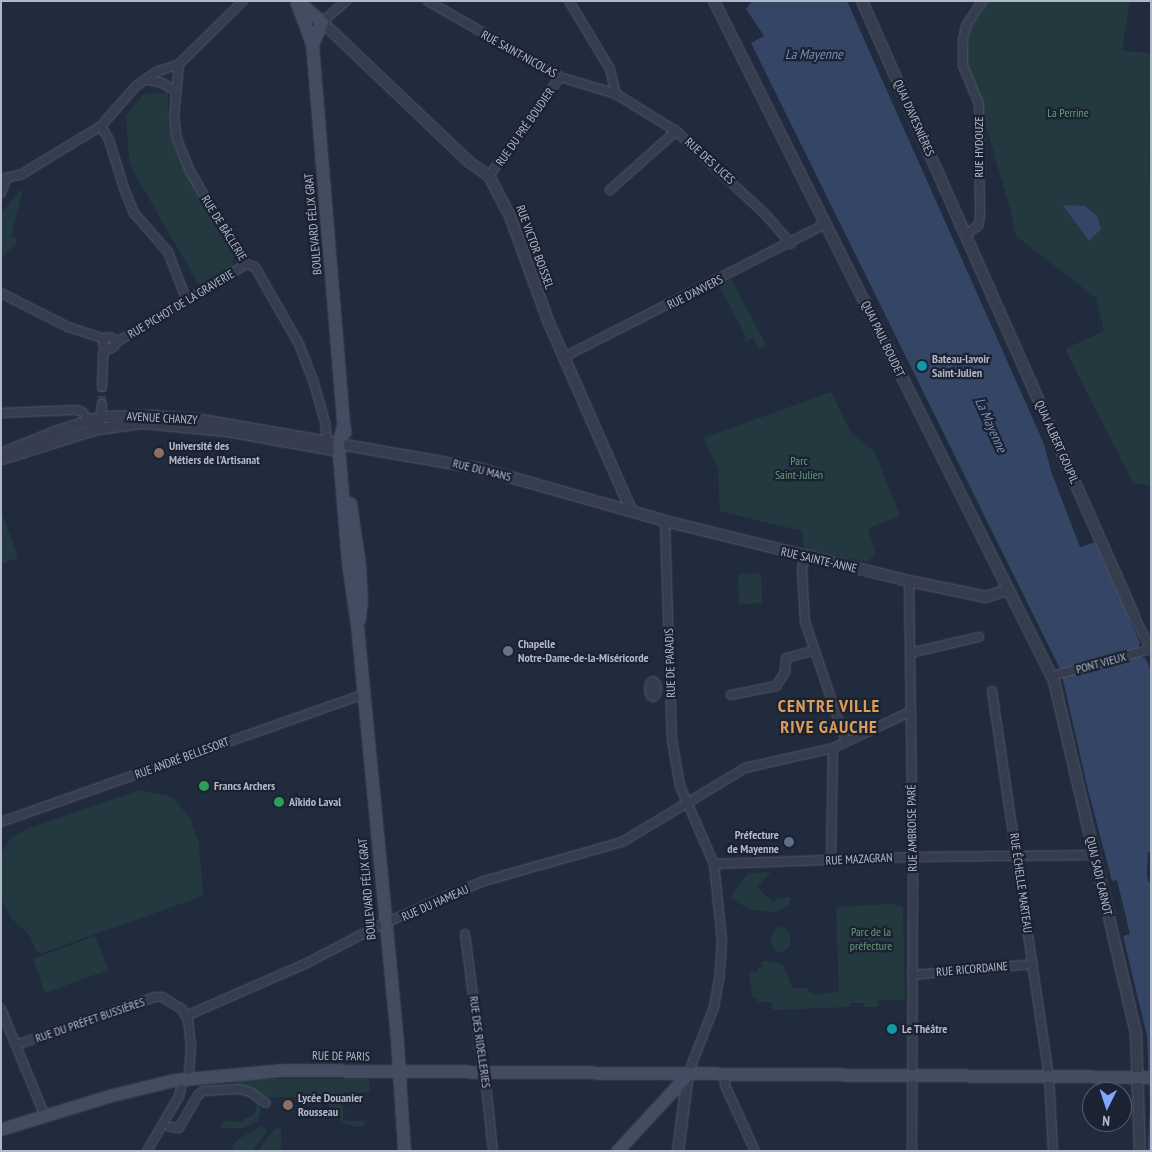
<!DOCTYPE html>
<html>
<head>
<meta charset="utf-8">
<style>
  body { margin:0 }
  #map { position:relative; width:1152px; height:1152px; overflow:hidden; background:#212b3e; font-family:"PT Sans Narrow",sans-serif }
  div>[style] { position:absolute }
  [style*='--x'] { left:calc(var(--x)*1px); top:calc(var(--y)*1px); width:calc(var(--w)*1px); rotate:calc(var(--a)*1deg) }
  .green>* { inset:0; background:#23393f }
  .water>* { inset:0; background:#344566 }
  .minor-tunnel>* { height:8px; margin-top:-4px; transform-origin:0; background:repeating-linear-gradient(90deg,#374053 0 8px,transparent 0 12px) }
  .roads { filter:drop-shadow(0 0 1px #515868) drop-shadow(0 0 1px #515868) }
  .minor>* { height:8px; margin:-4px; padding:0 4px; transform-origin:4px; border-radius:4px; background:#353d4e }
  .minor>.ring { margin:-4px; padding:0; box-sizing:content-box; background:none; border:8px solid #353d4e; border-radius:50% }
  .tertiary>* { height:10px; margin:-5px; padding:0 5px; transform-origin:5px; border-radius:5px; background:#353d4e }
  .secondary>* { height:11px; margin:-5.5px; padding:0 5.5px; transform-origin:5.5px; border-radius:5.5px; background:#434c61 }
  .dots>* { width:14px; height:14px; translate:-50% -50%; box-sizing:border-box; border:2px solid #1b2232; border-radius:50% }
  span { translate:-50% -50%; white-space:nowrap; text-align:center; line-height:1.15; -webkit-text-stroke:4.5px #1b2232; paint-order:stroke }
  .street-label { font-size:12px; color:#b1b8c9 }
  .park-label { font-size:12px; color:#669c77 }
  .poi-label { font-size:12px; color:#b1b8c9; font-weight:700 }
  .left { translate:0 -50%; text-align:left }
  .right { translate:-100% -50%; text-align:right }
  .water-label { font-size:14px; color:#768cb3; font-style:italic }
  .district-label { font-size:18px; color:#db9d59; font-weight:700; letter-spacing:1px }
  .frame { position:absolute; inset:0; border:2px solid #b1b8c9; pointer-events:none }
  .north { position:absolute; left:1082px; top:1082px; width:50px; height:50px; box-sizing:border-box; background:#1b2232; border:1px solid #575e6e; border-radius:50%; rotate:184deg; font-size:14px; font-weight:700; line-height:20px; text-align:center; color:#b1b8c9 }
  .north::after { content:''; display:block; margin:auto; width:18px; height:22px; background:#80a7ff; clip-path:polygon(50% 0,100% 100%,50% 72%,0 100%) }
</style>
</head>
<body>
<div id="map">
  <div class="green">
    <div style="clip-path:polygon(988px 1px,1130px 1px,1122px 50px,1151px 54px,1149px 171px,1151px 187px,1151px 486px,1133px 483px,1065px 349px,1104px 331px,1096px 298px,1016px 236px,1010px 208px,966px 59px,970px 30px)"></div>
    <div style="clip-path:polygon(168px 92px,168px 122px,175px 150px,235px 255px,232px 267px,199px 285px,133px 171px,129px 160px,126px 115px,144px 94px)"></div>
    <div style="clip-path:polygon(23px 188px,11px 237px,17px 239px,16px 245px,1px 257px,1px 213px)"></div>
    <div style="clip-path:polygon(731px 279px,766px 345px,759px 349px,753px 338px,745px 342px,743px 339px,746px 337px,719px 285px)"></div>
    <div style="clip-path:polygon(831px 392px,851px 433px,875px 452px,900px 516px,868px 528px,875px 553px,868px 562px,804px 549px,802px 531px,720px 511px,718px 469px,704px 438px)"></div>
    <div style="clip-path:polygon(1px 510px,18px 558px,1px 564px)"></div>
    <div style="clip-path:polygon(761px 573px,762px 603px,739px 604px,738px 574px)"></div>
    <div style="clip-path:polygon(140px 790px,172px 797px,190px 818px,199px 844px,203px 896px,42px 953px,37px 952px,30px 936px,10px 917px,1px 898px,1px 854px,7px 844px,12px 837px,27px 829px)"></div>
    <div style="clip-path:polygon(771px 872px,757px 887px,773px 903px,777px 899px,790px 897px,790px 904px,775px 913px,748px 909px,730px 897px,748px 873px)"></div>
    <div style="clip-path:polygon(891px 904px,903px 907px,905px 1000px,878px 1000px,878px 1007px,864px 1007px,864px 1003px,850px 1003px,850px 1007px,773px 1010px,772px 1002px,758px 1002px,757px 998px,753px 998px,749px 973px,758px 972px,758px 968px,762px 968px,762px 961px,767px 961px,783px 964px,792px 988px,806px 988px,813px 995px,839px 992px,836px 907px)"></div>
    <div style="clip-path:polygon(778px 926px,786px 929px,790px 935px,790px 946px,782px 953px,776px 951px,771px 943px,772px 934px)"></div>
    <div style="clip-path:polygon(95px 936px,108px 970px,45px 993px,33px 959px)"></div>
    <div style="clip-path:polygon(254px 1079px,369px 1079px,370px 1092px,343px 1093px,343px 1121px,365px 1121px,365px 1125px,358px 1127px,343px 1123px,333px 1113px,326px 1098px,268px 1097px,237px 1085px,234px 1081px)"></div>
    <div style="clip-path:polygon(252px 1097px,259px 1104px,261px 1109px,257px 1122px,243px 1128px,220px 1128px,223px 1121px,244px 1122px,244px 1119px,254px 1115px,257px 1103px)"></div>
    <div style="clip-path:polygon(262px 1126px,268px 1131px,252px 1151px,234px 1151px,232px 1148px,234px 1143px,240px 1138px)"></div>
    <div style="clip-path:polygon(275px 1128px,281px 1129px,281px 1151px,258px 1151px)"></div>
  </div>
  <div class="water">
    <div style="clip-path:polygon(752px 1px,847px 1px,1044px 444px,1051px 471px,1080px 547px,1095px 542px,1140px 643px,1138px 649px,1142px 657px,1146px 659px,1151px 671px,1151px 852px,1148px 852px,1147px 873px,1148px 881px,1151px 883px,1151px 1151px,1148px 1151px,1148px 1142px,1150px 1108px,1147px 1036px,1123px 936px,1130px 934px,1117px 880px,1112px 881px,1088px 790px,1061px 671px,751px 43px,764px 36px,746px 9px)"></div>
    <div style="clip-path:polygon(1063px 205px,1085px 206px,1097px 216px,1101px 229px,1089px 241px)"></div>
  </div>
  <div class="minor-tunnel">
    <div style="--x:102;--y:404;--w:17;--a:-90"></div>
  </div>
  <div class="roads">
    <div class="minor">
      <div style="--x:428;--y:1;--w:152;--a:29.9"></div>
      <div style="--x:560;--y:77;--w:59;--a:16.9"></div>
      <div style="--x:616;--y:94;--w:70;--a:31.7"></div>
      <div style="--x:676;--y:131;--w:123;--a:43"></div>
      <div style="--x:766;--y:215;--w:38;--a:49"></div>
      <div style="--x:569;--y:1;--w:79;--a:58.9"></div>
      <div style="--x:610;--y:69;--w:26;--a:77"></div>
      <div style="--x:322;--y:22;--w:32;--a:-41"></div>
      <div style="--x:179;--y:64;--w:52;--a:95.5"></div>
      <div style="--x:174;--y:116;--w:23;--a:83"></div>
      <div style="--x:177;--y:139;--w:35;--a:68"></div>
      <div style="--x:190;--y:171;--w:36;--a:60"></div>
      <div style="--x:208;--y:202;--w:73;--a:58.5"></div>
      <div style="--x:246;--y:264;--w:9;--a:18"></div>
      <div style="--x:255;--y:267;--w:89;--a:60.3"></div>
      <div style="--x:299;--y:344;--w:39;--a:69"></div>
      <div style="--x:313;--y:380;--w:44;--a:74.1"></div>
      <div style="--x:325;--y:422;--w:23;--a:83"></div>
      <div style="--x:145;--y:79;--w:17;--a:13"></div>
      <div style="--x:162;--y:83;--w:16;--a:30"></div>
      <div style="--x:101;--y:126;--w:16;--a:60"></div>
      <div style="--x:109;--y:140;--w:53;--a:72.6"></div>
      <div style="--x:125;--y:191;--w:24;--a:68"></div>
      <div style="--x:134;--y:213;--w:52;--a:48.9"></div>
      <div style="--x:168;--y:252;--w:53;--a:68.8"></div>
      <div style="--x:489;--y:176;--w:122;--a:-54.4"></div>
      <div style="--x:1;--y:179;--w:22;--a:-13"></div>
      <div style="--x:22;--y:174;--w:92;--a:-31.3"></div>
      <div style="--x:101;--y:126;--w:53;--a:-48.8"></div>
      <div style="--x:136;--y:86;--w:24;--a:-35"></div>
      <div style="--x:156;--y:72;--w:24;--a:-19"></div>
      <div style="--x:179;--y:64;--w:90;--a:-44.5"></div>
      <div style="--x:610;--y:190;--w:89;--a:-41.8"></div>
      <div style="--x:1;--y:193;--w:15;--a:-70"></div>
      <div style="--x:966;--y:234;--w:14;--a:-34"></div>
      <div style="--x:978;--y:226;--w:9;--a:-77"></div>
      <div style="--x:980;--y:217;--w:113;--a:-90.5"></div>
      <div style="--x:979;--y:104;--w:41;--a:-112.8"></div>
      <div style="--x:963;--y:66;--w:26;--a:-90"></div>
      <div style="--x:963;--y:40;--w:14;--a:-78"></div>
      <div style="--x:966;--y:26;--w:30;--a:-57"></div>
      <div style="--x:1;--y:293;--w:75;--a:26.9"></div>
      <div style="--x:68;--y:327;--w:38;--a:18"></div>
      <div class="ring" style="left:103px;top:337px;width:4px;height:4px"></div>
      <div style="--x:115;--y:343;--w:83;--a:-30.3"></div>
      <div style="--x:187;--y:301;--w:70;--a:-32.1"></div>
      <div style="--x:564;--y:357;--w:293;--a:-27"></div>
      <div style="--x:102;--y:387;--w:33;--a:-88"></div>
      <div style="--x:103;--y:354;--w:7;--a:-56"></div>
      <div style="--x:1;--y:413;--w:74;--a:-2.3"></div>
      <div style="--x:75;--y:410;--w:6;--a:9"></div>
      <div style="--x:81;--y:411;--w:18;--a:47"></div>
      <div style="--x:100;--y:422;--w:18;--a:-84"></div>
      <div style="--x:665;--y:521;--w:219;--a:88.2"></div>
      <div style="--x:672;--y:740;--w:47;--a:80.1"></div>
      <div style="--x:680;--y:786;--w:85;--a:66.4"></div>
      <div style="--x:714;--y:864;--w:76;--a:84"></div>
      <div style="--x:722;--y:940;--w:39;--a:94"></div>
      <div style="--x:719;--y:979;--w:28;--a:100"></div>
      <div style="--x:714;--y:1007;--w:72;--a:111.2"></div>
      <div style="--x:804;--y:557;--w:12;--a:99"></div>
      <div style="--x:802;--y:569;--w:53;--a:86.8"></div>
      <div style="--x:805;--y:622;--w:127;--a:71.1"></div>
      <div style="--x:909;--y:581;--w:285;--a:89.2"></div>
      <div style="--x:913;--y:866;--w:285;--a:90.2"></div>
      <div style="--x:1134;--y:616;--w:37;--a:63"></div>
      <div style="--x:910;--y:653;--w:71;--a:-13.1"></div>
      <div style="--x:1052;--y:676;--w:103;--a:-15.3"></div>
      <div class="ring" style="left:648.5px;top:680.5px;width:-1px;height:-1px"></div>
      <div style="--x:992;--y:691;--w:389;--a:81.6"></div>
      <div style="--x:1049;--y:1076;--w:75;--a:86.9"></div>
      <div style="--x:731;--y:695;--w:46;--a:-11.3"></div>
      <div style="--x:776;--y:686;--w:17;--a:-57"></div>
      <div style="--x:785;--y:672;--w:14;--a:-86"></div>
      <div style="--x:786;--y:658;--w:28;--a:-15"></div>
      <div style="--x:1;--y:822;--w:385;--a:-19.4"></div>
      <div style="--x:831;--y:860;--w:112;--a:-89"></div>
      <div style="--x:714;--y:864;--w:199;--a:-2"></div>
      <div style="--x:913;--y:857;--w:182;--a:-0.6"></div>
      <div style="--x:465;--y:934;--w:132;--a:82.6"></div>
      <div style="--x:482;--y:1065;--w:11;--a:75"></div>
      <div style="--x:485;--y:1076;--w:75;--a:83.9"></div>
      <div style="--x:912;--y:975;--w:121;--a:-5.2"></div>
      <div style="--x:1;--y:1009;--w:113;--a:67.7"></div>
      <div style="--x:186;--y:1016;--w:130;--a:-23.6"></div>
      <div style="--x:305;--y:964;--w:82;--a:-27.5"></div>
      <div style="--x:378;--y:926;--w:75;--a:-23.5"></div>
      <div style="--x:447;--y:896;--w:40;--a:-22"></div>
      <div style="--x:484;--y:881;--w:143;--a:-15.8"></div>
      <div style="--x:622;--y:842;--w:144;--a:-31"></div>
      <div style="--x:745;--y:768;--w:90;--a:-12.8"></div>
      <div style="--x:833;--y:748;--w:85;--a:-25.1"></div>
      <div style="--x:16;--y:1045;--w:147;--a:-19.1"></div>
      <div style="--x:155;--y:997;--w:7;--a:0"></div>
      <div style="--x:162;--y:997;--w:23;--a:31"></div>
      <div style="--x:182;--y:1009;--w:13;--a:63"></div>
      <div style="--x:188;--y:1021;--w:24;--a:83"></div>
      <div style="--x:191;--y:1045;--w:32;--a:94"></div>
      <div style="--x:725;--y:1073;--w:12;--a:90"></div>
      <div style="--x:725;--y:1085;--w:72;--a:65.6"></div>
      <div style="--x:170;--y:1127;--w:9;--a:6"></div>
      <div style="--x:179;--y:1128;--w:38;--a:-60"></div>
      <div style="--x:198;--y:1095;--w:6;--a:-39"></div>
      <div style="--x:203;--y:1091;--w:36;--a:-3"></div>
      <div style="--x:239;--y:1089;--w:11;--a:15"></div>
      <div style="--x:250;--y:1092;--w:19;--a:35"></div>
      <div style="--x:147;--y:1151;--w:64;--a:-59.8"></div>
      <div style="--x:179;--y:1096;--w:8;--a:-76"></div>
      <div style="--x:181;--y:1088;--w:9;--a:-96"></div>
    </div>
    <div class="tertiary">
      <div style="--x:714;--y:1;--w:760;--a:63.43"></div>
      <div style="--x:1054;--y:681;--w:361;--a:76.9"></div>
      <div style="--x:1136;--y:1033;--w:118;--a:88.1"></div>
      <div style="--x:862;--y:1;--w:672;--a:66.14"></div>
      <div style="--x:322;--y:22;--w:203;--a:43.6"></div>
      <div style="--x:469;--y:162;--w:24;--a:35"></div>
      <div style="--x:489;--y:176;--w:45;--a:62.3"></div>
      <div style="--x:510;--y:216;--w:114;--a:70"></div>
      <div style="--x:549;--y:323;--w:206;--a:66.3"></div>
      <div style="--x:1;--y:454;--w:58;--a:-22.2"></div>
      <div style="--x:55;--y:432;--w:48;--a:-18.1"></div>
      <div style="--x:101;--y:417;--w:52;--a:-1.1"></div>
      <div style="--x:153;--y:416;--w:49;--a:4.7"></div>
      <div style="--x:202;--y:420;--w:280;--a:9.9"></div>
      <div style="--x:478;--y:468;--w:194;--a:15.8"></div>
      <div style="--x:665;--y:521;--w:251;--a:13.8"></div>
      <div style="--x:909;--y:581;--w:79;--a:11.7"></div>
      <div style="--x:986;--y:597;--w:21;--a:-19"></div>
      <div style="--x:2;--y:459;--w:101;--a:-17.4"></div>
      <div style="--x:98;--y:429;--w:45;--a:-7.6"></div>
      <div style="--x:143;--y:423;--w:84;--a:5.4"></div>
      <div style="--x:227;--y:431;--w:113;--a:10.2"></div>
      <div style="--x:678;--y:1151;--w:78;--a:-82.6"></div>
    </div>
    <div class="secondary">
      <div style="--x:296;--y:1;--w:46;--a:69.6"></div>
      <div style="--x:298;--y:1;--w:32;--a:41"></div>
      <div style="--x:322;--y:22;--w:24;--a:114"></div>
      <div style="--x:312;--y:44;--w:382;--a:85.3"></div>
      <div style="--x:343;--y:425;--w:7;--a:74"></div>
      <div style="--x:343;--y:425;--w:20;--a:105"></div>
      <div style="--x:338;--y:444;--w:120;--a:85.2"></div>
      <div style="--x:348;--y:564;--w:62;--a:81.6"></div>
      <div style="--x:357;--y:625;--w:419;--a:84.5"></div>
      <div style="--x:397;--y:1042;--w:109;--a:86.3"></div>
      <div style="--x:350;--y:503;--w:61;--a:81.5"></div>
      <div style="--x:359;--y:563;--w:37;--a:87"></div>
      <div style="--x:361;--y:600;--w:19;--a:96"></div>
      <div style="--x:1;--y:1129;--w:116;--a:-17"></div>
      <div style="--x:112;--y:1095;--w:64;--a:-13.6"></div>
      <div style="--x:174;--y:1080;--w:107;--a:-5.3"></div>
      <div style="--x:281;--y:1070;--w:870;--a:0.46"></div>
      <div style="--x:617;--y:1151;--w:105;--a:-47.3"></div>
    </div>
  </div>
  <div class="dots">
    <div style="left:922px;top:366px;background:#0f9aa8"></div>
    <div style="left:159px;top:453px;background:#8d6e63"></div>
    <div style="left:508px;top:651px;background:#6b7280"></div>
    <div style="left:204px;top:786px;background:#2e9e5b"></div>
    <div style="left:279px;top:802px;background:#2e9e5b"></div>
    <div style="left:789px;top:842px;background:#5c6f8a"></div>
    <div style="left:892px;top:1029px;background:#0f9aa8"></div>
    <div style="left:288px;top:1105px;background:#8d6e63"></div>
  </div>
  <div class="street-label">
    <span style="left:519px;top:54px;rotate:29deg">RUE SAINT-NICOLAS</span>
    <span style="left:914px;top:118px;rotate:66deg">QUAI D'AVESNIÈRES</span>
    <span style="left:525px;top:127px;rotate:-55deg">RUE DU PRÉ BOUDIER</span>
    <span style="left:979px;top:147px;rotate:-90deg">RUE HYDOUZE</span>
    <span style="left:710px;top:161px;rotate:42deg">RUE DES LICES</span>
    <span style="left:313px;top:224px;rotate:-95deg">BOULEVARD FÉLIX GRAT</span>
    <span style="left:224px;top:228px;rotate:58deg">RUE DE BÂCLERIE</span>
    <span style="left:535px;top:247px;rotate:70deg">RUE VICTOR BOISSEL</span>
    <span style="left:695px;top:292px;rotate:-27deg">RUE D'ANVERS</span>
    <span style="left:181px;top:304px;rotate:-31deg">RUE PICHOT DE LA GRAVERIE</span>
    <span style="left:883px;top:339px;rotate:64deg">QUAI PAUL BOUDET</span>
    <span style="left:162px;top:418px;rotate:3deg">AVENUE CHANZY</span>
    <span style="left:1057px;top:442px;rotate:66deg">QUAI ALBERT GOUPIL</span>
    <span style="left:482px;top:470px;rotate:14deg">RUE DU MANS</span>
    <span style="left:819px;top:560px;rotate:13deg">RUE SAINTE-ANNE</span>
    <span style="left:670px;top:663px;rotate:-92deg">RUE DE PARADIS</span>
    <span style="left:1101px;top:663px;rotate:-15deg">PONT VIEUX</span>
    <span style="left:182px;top:758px;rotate:-20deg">RUE ANDRÉ BELLESORT</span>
    <span style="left:912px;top:828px;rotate:-91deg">RUE AMBROISE PARÉ</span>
    <span style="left:859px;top:859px;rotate:-3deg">RUE MAZAGRAN</span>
    <span style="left:1099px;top:876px;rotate:77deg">QUAI SADI CARNOT</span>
    <span style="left:1021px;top:883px;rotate:82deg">RUE ÉCHELLE MARTEAU</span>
    <span style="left:367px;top:889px;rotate:-95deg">BOULEVARD FÉLIX GRAT</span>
    <span style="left:435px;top:903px;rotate:-24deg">RUE DU HAMEAU</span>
    <span style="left:972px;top:969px;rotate:-5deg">RUE RICORDAINE</span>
    <span style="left:90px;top:1020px;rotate:-19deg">RUE DU PRÉFET BUSSIÈRES</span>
    <span style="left:480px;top:1042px;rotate:82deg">RUE DES RIDELLERIES</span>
    <span style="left:341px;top:1056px;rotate:1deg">RUE DE PARIS</span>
  </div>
  <div class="park-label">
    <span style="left:1068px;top:113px">La Perrine</span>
    <span style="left:799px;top:468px">Parc<br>Saint-Julien</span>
    <span style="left:871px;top:939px">Parc de la<br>préfecture</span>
  </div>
  <div class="poi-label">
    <span class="left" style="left:932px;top:366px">Bateau-lavoir<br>Saint-Julien</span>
    <span class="left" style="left:169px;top:453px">Université des<br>Métiers de l'Artisanat</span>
    <span class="left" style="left:518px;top:651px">Chapelle<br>Notre-Dame-de-la-Miséricorde</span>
    <span class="left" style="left:214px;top:786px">Francs Archers</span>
    <span class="left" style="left:289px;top:802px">Aîkido Laval</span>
    <span class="right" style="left:779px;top:842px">Préfecture<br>de Mayenne</span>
    <span class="left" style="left:902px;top:1029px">Le Théâtre</span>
    <span class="left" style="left:298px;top:1105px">Lycée Douanier<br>Rousseau</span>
  </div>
  <div class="water-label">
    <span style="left:814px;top:54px">La Mayenne</span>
    <span style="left:991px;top:425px;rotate:66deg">La Mayenne</span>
  </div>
  <div class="district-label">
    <span style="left:829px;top:717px">CENTRE VILLE<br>RIVE GAUCHE</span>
  </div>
  <div class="frame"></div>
  <div class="north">N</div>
</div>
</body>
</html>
